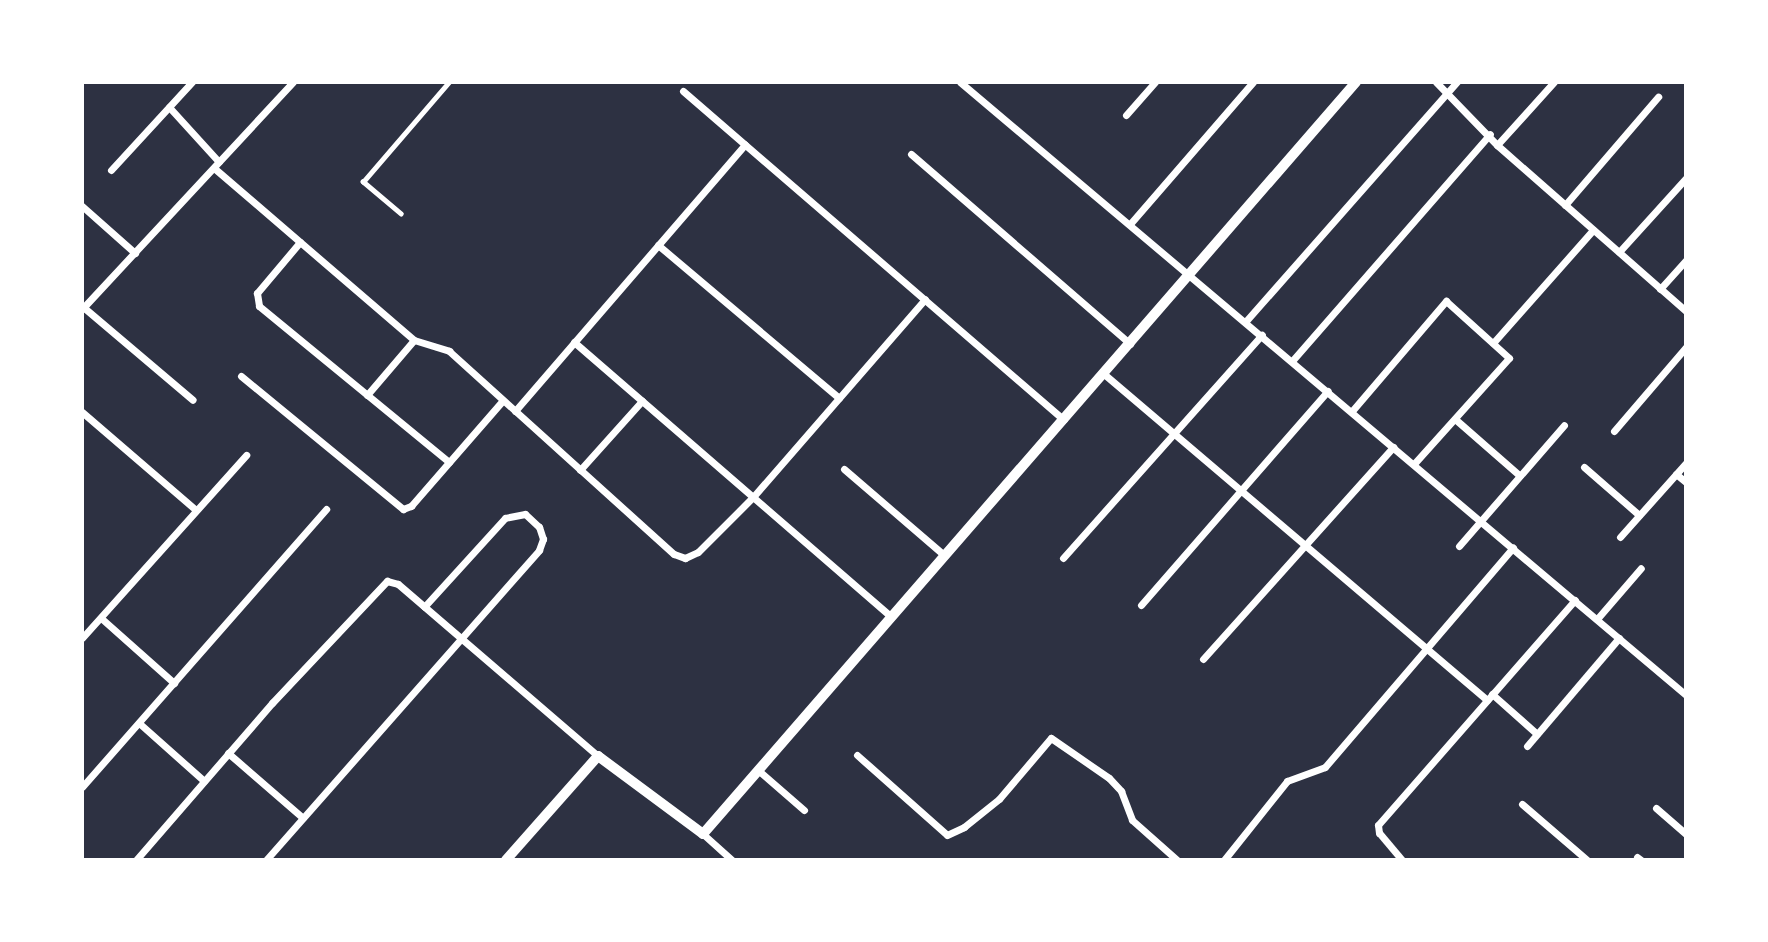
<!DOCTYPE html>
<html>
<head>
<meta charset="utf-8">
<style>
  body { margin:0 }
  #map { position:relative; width:1768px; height:942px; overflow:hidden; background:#2d3142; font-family:"Nunito Sans",sans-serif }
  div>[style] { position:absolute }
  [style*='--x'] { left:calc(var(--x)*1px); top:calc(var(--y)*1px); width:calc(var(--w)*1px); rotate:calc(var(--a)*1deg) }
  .service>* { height:4.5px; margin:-2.25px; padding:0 2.25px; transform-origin:2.25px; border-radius:2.25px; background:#fff }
  .minor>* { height:7px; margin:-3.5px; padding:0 3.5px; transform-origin:3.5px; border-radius:3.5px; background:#fff }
  .tertiary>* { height:10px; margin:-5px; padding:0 5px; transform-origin:5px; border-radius:5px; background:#fff }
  span { translate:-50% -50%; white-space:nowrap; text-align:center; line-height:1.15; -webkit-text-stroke:5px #fff; paint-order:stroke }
  .frame { position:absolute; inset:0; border:84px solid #fff; pointer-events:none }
</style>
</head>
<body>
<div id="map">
  <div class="service">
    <div style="--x:401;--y:214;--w:50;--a:-139.9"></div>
    <div style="--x:363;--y:182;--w:132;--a:-49.3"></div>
  </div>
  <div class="minor">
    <div style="--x:960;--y:82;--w:950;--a:40.18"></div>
    <div style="--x:1436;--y:82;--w:88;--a:45.9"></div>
    <div style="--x:1497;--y:145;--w:252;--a:41.3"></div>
    <div style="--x:683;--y:91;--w:503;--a:40.81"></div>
    <div style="--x:169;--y:107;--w:74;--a:47.7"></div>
    <div style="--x:1126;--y:115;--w:44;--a:-48.7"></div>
    <div style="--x:1497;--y:145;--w:85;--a:-47.9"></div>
    <div style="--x:911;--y:154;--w:290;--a:40.9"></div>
    <div style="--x:214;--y:168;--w:264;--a:40.7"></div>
    <div style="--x:414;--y:340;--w:37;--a:17"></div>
    <div style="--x:449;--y:351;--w:303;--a:42.1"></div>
    <div style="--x:674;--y:554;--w:12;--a:20"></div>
    <div style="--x:685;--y:558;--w:14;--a:-25"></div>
    <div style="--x:698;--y:552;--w:78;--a:-45"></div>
    <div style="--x:753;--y:497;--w:262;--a:-49"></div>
    <div style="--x:111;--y:170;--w:120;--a:-47.4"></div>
    <div style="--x:1565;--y:205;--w:143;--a:-49.3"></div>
    <div style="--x:82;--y:206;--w:71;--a:41.6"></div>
    <div style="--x:1130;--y:224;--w:188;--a:-49.1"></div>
    <div style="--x:300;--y:242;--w:67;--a:130.1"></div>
    <div style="--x:257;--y:293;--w:13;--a:81"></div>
    <div style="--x:259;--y:306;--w:246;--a:39.4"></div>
    <div style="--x:658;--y:245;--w:237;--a:40.2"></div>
    <div style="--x:1619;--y:252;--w:100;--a:-47.8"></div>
    <div style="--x:1660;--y:289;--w:39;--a:-48"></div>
    <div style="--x:82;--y:306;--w:145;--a:40.3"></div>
    <div style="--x:82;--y:309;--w:310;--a:-47.1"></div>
    <div style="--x:1246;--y:321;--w:319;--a:-48.6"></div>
    <div style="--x:574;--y:342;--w:420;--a:40.9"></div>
    <div style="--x:1493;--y:343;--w:151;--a:-48.5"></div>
    <div style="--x:1292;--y:361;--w:301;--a:-48.9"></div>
    <div style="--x:1104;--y:374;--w:503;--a:40.4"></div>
    <div style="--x:241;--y:376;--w:210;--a:39.4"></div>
    <div style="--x:403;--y:509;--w:9;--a:-21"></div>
    <div style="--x:411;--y:506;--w:140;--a:-49"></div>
    <div style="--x:367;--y:395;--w:72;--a:-49.5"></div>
    <div style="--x:515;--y:411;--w:352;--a:-49.2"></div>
    <div style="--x:1352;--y:411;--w:145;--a:-49.5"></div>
    <div style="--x:1446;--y:301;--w:85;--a:42.1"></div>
    <div style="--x:1509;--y:358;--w:142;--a:131.9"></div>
    <div style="--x:82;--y:412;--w:150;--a:40.7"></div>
    <div style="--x:1455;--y:419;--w:86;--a:41.2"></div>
    <div style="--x:1614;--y:431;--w:111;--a:-49.4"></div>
    <div style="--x:1584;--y:467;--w:73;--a:41.1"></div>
    <div style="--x:844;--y:469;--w:133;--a:40.7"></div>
    <div style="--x:580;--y:470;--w:93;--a:-48.1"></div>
    <div style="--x:1676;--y:474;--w:13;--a:39"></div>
    <div style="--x:1620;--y:537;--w:99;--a:-48.3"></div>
    <div style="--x:1459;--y:546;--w:160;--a:-49"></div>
    <div style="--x:1063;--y:558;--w:299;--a:-48.3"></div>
    <div style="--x:1141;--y:605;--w:284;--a:-48.9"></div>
    <div style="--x:101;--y:618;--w:98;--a:41.7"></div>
    <div style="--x:1597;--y:619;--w:67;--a:-49.2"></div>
    <div style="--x:82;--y:638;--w:246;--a:-48.1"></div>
    <div style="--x:1203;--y:659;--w:285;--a:-48.1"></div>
    <div style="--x:1492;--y:694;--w:60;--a:41.6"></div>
    <div style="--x:139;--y:723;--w:87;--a:41.7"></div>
    <div style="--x:1527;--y:746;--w:142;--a:-49.6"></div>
    <div style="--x:228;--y:753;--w:99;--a:40.9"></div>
    <div style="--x:857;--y:755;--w:120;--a:41.6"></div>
    <div style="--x:947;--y:835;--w:19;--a:-25"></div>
    <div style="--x:964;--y:827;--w:45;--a:-38.7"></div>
    <div style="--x:999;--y:799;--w:80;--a:-49.6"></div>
    <div style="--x:1051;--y:738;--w:70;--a:34.6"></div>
    <div style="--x:1109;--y:778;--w:18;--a:47"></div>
    <div style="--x:1121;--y:791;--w:31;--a:69"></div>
    <div style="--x:1132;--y:820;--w:60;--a:41.6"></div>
    <div style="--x:758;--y:770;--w:61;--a:41"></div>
    <div style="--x:82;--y:787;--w:370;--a:-48.7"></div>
    <div style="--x:1522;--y:804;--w:86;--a:40.7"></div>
    <div style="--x:1656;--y:808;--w:40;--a:41"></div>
    <div style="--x:703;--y:834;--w:39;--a:42"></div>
    <div style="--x:1637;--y:857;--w:5;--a:37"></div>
    <div style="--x:136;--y:860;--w:208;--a:-49.1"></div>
    <div style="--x:272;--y:703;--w:168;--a:-46.7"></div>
    <div style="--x:387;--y:581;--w:11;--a:15"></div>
    <div style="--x:398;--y:584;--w:264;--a:40.7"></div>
    <div style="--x:266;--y:860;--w:413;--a:-48.6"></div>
    <div style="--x:539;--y:550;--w:12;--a:-70"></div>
    <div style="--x:543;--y:539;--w:13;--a:-108"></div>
    <div style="--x:539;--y:527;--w:19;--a:-137"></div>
    <div style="--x:525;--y:514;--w:20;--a:169"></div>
    <div style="--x:505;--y:518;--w:120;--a:132.3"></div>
    <div style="--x:1224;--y:860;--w:101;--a:-51.4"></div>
    <div style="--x:1287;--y:781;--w:40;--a:-20.2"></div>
    <div style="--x:1325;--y:767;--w:289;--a:-49.4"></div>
    <div style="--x:1402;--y:860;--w:35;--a:-130"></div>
    <div style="--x:1379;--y:833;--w:8;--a:-97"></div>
    <div style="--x:1378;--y:825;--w:299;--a:-48.8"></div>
  </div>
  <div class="tertiary">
    <div style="--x:506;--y:860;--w:139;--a:-48.5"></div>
    <div style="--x:598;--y:756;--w:131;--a:36.6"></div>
    <div style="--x:703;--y:834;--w:996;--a:-49.03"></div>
  </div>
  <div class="frame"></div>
</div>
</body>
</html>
